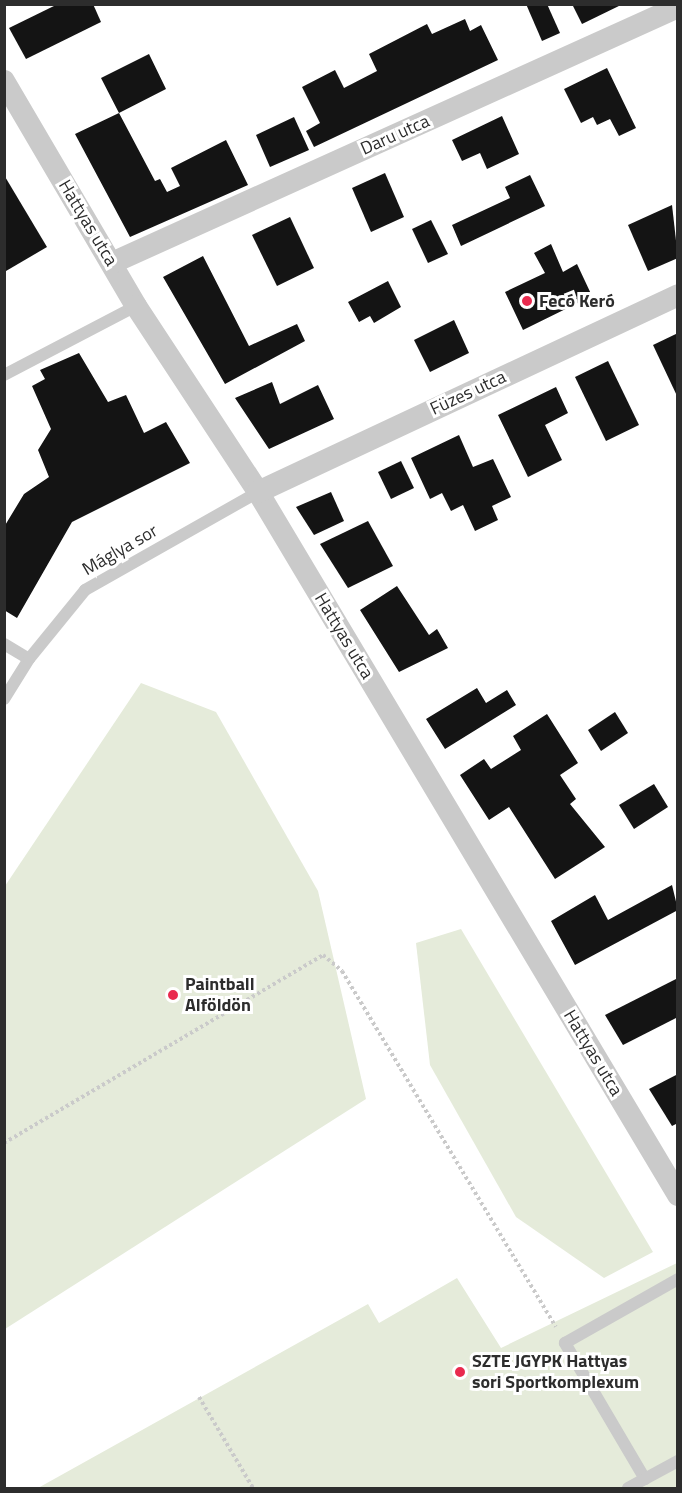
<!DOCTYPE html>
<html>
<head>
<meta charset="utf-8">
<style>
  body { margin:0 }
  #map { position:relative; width:682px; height:1493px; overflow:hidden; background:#fff; font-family:"Titillium Web",sans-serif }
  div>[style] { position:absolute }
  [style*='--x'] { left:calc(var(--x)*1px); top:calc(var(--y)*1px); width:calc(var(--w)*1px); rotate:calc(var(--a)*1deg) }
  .green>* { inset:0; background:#e5ebda }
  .building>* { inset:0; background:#141414 }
  .path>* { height:4px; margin-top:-2px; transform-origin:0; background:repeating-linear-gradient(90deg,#cacaca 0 3px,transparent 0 6px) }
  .service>* { height:12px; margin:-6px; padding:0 6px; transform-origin:6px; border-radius:6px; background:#cacaca }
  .minor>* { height:22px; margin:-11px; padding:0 11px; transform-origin:11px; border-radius:11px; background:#cacaca }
  .dots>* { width:16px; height:16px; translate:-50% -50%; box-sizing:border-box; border:3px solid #fff; border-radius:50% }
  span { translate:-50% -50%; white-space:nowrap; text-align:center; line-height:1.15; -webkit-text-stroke:6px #fff; paint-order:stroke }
  .street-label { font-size:18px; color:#2d2d2d }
  .poi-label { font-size:18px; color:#2d2d2d; font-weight:700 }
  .left { translate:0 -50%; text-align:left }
  .frame { position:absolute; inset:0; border:6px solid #2d2d2d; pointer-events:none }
</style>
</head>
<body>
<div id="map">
  <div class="green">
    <div style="clip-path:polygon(141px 683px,216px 712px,318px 891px,366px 1099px,5px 1329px,5px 886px)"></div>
    <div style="clip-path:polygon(461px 929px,653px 1252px,604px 1278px,516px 1217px,430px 1065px,416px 943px)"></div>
    <div style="clip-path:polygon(677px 1263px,677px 1488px,38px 1488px,368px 1304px,379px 1323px,457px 1278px,501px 1348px)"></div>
  </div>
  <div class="building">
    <div style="clip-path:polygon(58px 4px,93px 4px,101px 22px,26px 59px,9px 28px)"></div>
    <div style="clip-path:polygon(526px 4px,547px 4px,560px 33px,542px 41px)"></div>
    <div style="clip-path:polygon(572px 4px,623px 4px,582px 24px)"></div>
    <div style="clip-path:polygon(465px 19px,470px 31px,481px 25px,498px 60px,314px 147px,306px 131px,320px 123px,302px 87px,335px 70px,344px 88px,377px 71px,369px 54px,427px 24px,432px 34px)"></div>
    <div style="clip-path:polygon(149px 54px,166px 89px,119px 113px,155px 181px,160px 179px,167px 192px,180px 186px,171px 168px,226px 140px,248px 185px,130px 237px,75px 134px,119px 113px,101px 78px)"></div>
    <div style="clip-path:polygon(607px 68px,636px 128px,619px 136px,610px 119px,597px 125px,593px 117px,581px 123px,564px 89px)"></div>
    <div style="clip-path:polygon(502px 116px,519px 154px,487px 169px,480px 153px,462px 161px,452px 140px)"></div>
    <div style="clip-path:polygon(294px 117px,309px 150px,270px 167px,256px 135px)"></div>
    <div style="clip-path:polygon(385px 173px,404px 217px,371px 232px,352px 188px)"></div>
    <div style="clip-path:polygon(4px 175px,47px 247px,6px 271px,4px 268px)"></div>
    <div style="clip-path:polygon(530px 175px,545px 206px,461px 246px,452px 225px,510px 198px,505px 187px)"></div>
    <div style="clip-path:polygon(672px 205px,678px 258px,648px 271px,628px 225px)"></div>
    <div style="clip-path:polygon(290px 217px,314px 268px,277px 286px,252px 235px)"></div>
    <div style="clip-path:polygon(431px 220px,448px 254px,428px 263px,412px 229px)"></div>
    <div style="clip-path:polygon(551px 244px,563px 272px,577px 264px,592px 296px,523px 330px,505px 292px,545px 273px,534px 253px)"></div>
    <div style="clip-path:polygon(203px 256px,249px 346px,297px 324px,305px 341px,225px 384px,163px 277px)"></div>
    <div style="clip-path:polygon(388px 281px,401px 307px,374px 323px,370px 316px,359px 322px,348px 302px)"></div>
    <div style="clip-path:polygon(454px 320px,469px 353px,430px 372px,414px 340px)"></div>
    <div style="clip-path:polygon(678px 333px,678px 398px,653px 345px)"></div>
    <div style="clip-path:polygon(79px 353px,108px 402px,126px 395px,144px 433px,166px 422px,190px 463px,72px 522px,17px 618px,4px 610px,4px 527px,24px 494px,49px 477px,38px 450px,51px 429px,32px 386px,45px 379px,40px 370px)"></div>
    <div style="clip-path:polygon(608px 361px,639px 425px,606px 441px,575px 377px)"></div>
    <div style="clip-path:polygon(272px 382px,280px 404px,318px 385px,334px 419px,269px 449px,235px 398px)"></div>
    <div style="clip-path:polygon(556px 387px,568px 413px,545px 425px,562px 460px,528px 477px,498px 415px)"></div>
    <div style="clip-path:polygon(459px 435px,473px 467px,493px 459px,511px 497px,492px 506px,498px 520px,475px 531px,463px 505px,451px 511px,442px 493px,430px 499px,411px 458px)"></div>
    <div style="clip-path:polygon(401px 461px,414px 488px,391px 499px,378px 472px)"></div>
    <div style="clip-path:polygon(331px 492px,344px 521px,314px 535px,296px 507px)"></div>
    <div style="clip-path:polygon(368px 521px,393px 566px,348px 588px,320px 544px)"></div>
    <div style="clip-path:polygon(397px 586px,429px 635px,437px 629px,448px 648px,399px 672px,360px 610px)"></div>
    <div style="clip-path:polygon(477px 688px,486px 703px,507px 690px,516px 705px,445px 749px,426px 719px)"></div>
    <div style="clip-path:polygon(615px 712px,628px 733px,601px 751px,588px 730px)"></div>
    <div style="clip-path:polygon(547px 714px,578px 763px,560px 775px,576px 799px,570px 804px,605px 847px,555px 879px,509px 807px,489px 820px,460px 775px,484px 759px,491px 769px,521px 750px,513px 736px)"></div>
    <div style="clip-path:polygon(654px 784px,668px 807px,634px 829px,619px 805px)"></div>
    <div style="clip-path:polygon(672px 885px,678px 910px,575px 965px,551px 921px,595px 895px,608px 920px)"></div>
    <div style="clip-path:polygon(678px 978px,678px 1017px,623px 1045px,605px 1015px)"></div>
    <div style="clip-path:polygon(678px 1074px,678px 1123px,672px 1126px,649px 1089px)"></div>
  </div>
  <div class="path">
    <div style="--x:4;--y:1143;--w:370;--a:-30.5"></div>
    <div style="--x:323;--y:955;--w:25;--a:40"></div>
    <div style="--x:342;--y:971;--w:415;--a:59"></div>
    <div style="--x:199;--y:1397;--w:106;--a:59.3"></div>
  </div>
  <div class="service">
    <div style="--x:4;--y:375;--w:149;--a:-27.6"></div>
    <div style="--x:4;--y:644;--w:29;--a:31"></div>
    <div style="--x:4;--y:699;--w:47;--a:-58"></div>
    <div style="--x:29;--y:659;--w:89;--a:-50.9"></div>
    <div style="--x:85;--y:590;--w:199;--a:-29.5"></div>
    <div style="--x:645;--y:1479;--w:158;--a:-120.5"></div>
    <div style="--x:565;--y:1343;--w:130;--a:-29.5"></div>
    <div style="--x:628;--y:1488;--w:57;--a:-28.4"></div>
  </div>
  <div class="minor">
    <div style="--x:4;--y:81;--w:261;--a:59.6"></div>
    <div style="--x:136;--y:306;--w:222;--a:56.7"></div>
    <div style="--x:258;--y:492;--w:819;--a:59.14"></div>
    <div style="--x:112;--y:263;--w:621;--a:-24.34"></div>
    <div style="--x:258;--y:492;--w:464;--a:-25.1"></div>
  </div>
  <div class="dots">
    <div style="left:527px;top:301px;background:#e92a4e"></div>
    <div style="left:173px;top:995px;background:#e92a4e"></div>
    <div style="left:460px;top:1372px;background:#e92a4e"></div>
  </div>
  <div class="street-label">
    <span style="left:395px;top:135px;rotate:-24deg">Daru utca</span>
    <span style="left:88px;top:223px;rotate:59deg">Hattyas utca</span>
    <span style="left:468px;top:393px;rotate:-25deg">Füzes utca</span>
    <span style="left:120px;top:550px;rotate:-30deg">Máglya sor</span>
    <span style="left:344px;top:636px;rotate:59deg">Hattyas utca</span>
    <span style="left:593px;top:1053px;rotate:59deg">Hattyas utca</span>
  </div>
  <div class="poi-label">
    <span class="left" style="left:539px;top:301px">Fecó Keró</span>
    <span class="left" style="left:185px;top:995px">Paintball<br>Alföldön</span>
    <span class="left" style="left:472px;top:1372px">SZTE JGYPK Hattyas<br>sori Sportkomplexum</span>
  </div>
  <div class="frame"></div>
</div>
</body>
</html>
